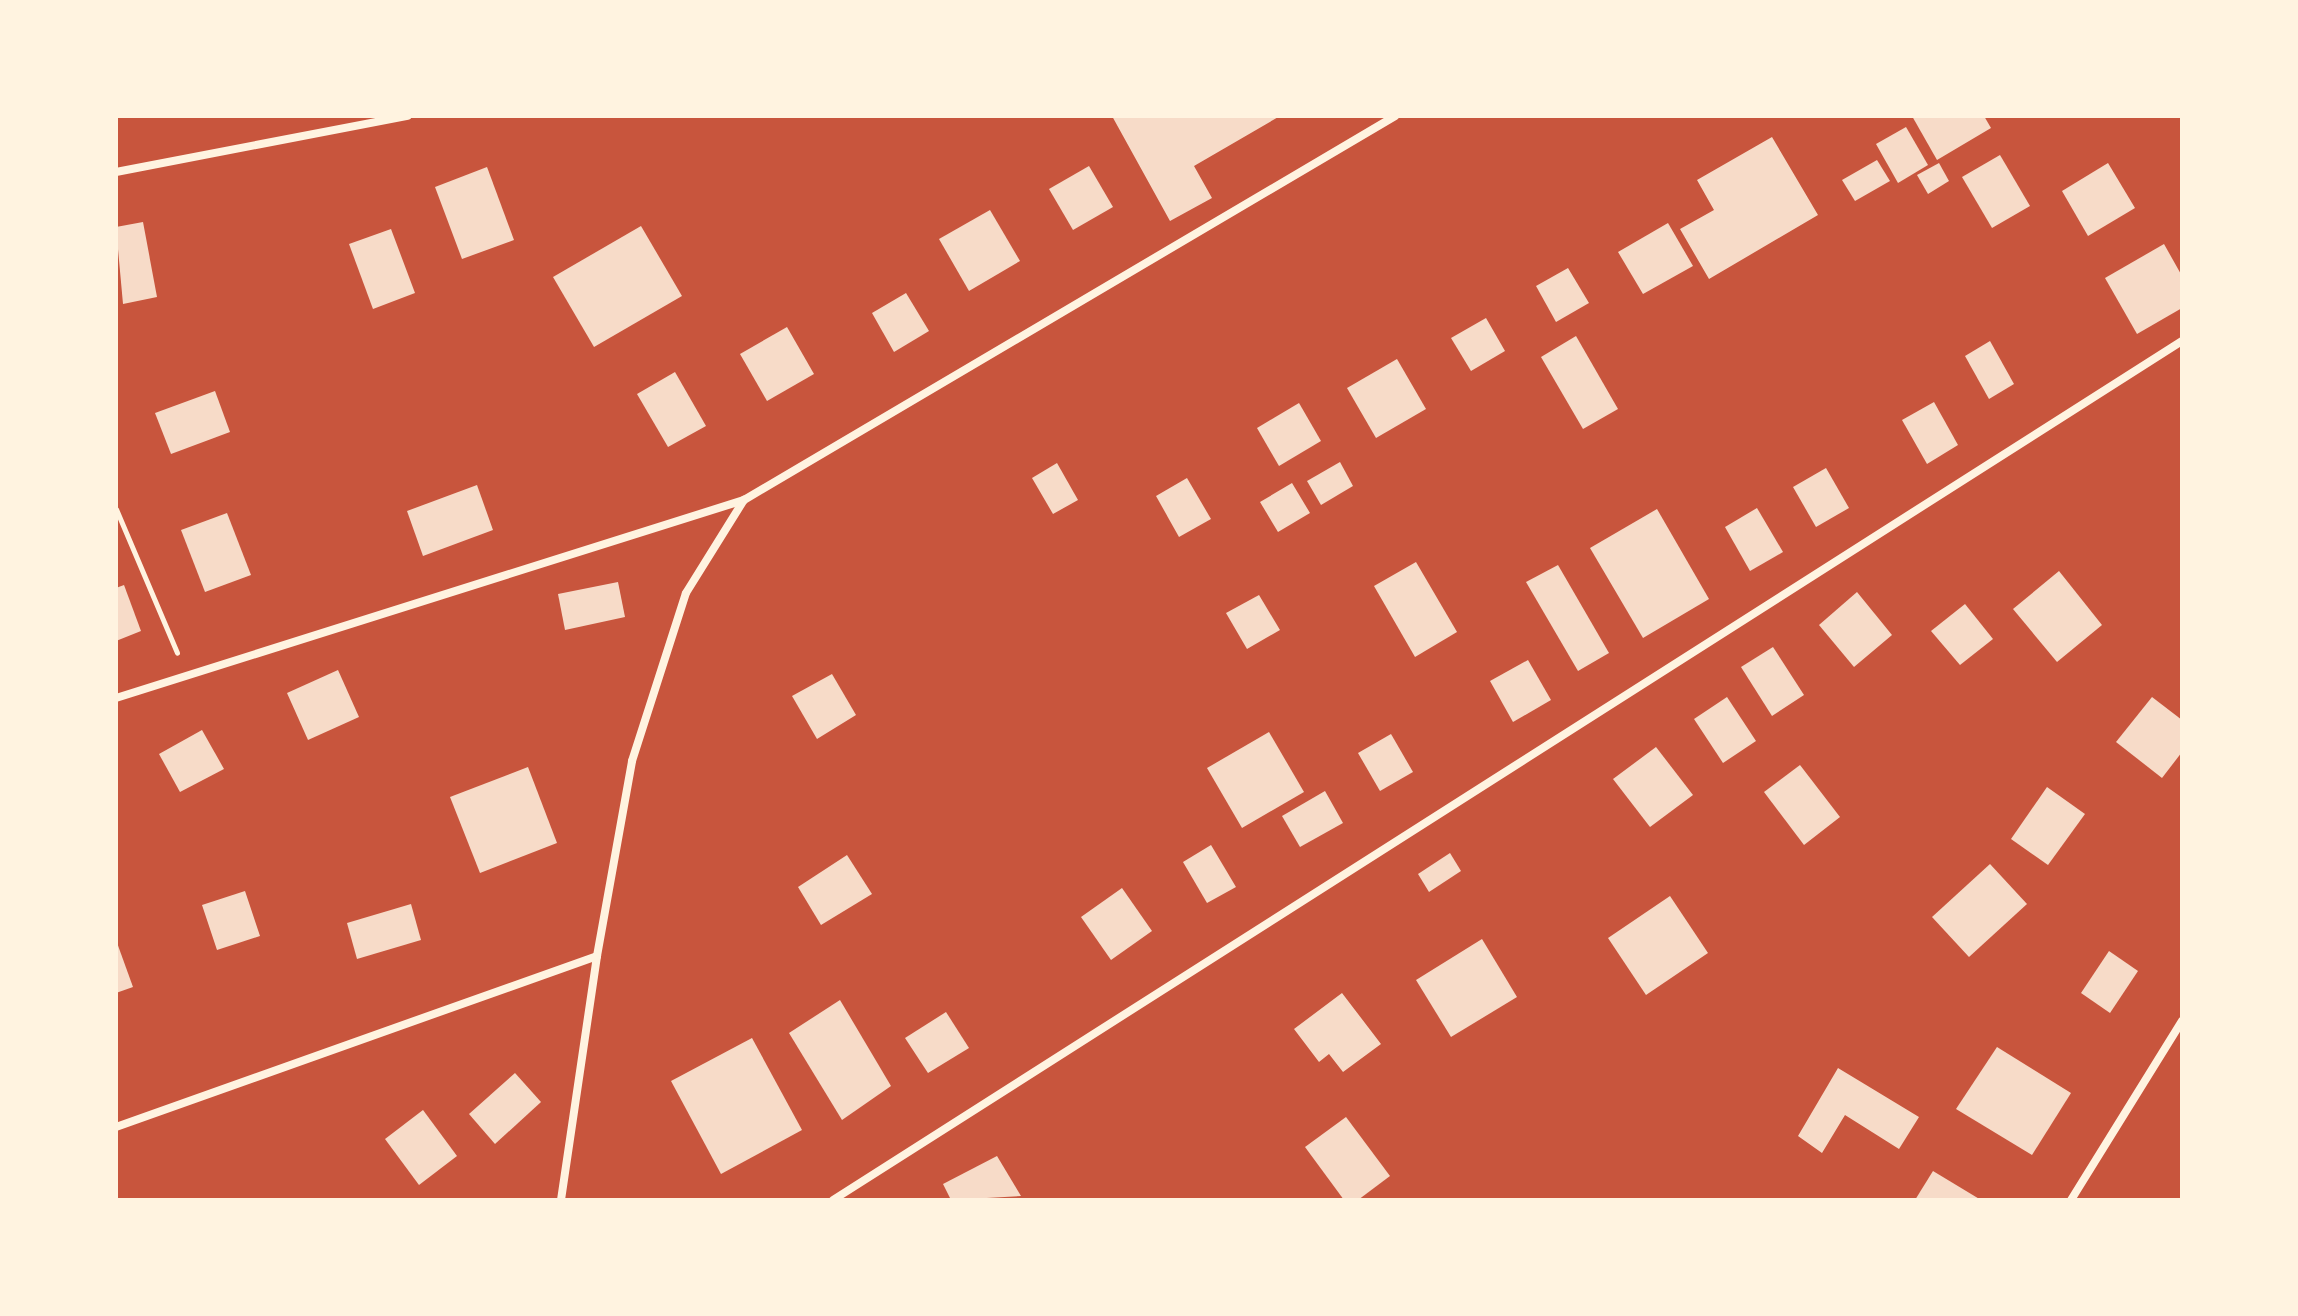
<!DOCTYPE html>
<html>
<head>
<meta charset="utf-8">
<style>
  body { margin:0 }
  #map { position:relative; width:2298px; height:1316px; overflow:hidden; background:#c8553d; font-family:"Noto Sans",sans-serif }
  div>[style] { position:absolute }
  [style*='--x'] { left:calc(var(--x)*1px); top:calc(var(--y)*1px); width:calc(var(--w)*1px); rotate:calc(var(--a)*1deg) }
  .building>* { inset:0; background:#f7dbc8 }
  .path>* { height:5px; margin:-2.5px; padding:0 2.5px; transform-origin:2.5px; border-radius:2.5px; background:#fff3e0 }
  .minor>* { height:8px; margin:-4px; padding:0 4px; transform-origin:4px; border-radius:4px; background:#fff3e0 }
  span { translate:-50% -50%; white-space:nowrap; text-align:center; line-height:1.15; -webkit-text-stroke:7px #fff3e0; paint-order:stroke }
  .frame { position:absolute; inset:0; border:118px solid #fff3e0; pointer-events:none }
</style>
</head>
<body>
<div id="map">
  <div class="building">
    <div style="clip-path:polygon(1112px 116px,1280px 116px,1194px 166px,1212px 198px,1170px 221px)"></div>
    <div style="clip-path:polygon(1912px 116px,1984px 116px,1991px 128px,1937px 160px)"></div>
    <div style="clip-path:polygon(1906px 127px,1928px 165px,1898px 183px,1876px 144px)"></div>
    <div style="clip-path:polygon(1772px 137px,1818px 215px,1709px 279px,1680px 229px,1714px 210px,1697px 180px)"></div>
    <div style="clip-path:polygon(2000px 155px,2030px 206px,1992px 228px,1962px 177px)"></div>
    <div style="clip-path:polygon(1877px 160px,1890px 181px,1855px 201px,1842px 180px)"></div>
    <div style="clip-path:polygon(1939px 163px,1949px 181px,1928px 194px,1917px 175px)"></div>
    <div style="clip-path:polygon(2108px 163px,2135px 208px,2088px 236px,2062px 191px)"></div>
    <div style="clip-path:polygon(1089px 166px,1113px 207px,1073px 230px,1049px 189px)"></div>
    <div style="clip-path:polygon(487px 167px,514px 240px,462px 259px,435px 187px)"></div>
    <div style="clip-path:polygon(990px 210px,1020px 261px,969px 291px,939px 239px)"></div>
    <div style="clip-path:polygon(143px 222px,157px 297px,123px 304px,116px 227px)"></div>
    <div style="clip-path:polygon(1668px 223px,1693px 266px,1643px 294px,1618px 252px)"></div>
    <div style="clip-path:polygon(641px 226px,682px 296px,594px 347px,553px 277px)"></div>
    <div style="clip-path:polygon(391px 229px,415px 293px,373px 309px,349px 244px)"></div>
    <div style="clip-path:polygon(2164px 244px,2182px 276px,2182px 308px,2137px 334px,2105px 278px)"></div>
    <div style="clip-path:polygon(1568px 268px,1589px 303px,1556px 322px,1536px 286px)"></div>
    <div style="clip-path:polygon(906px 293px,929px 331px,894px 352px,872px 313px)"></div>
    <div style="clip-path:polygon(1486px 318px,1505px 351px,1471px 371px,1451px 338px)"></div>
    <div style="clip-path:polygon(787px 327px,814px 374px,767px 401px,740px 354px)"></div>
    <div style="clip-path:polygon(1576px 336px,1618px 409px,1583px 429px,1541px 357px)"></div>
    <div style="clip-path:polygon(1990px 341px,2014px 384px,1989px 399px,1965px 356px)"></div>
    <div style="clip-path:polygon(1397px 359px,1426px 409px,1376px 438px,1347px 388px)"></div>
    <div style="clip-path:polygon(675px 372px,706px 426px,668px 447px,637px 394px)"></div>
    <div style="clip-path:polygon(215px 391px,230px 432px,171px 454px,155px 413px)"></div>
    <div style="clip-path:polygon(1934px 402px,1958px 445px,1927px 464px,1902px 420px)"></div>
    <div style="clip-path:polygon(1299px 403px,1321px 441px,1279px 466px,1257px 428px)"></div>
    <div style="clip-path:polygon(1340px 462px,1353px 486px,1321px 505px,1307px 481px)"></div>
    <div style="clip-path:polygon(1057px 463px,1078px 500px,1053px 514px,1032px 478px)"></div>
    <div style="clip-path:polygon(1826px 468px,1849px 508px,1816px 527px,1793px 487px)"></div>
    <div style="clip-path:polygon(1187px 478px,1211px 519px,1179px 537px,1156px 496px)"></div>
    <div style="clip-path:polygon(1292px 483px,1310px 513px,1278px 532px,1260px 502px)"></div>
    <div style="clip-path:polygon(477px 485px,493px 530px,423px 556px,407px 511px)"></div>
    <div style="clip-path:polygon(1757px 508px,1783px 552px,1750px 571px,1725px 527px)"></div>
    <div style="clip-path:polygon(1657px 509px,1709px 599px,1643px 638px,1590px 548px)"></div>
    <div style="clip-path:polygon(227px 513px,251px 575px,205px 592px,181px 530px)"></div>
    <div style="clip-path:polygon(1416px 562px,1457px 632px,1415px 657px,1374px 586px)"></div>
    <div style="clip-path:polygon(1558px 565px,1609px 653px,1578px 671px,1526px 582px)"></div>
    <div style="clip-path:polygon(2059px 571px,2102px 625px,2057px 662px,2013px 609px)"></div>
    <div style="clip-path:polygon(618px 582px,625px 617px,565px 630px,558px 594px)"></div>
    <div style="clip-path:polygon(124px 585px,141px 631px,116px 641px,116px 588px)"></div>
    <div style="clip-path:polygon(1857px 592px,1892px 635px,1854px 667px,1819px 625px)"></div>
    <div style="clip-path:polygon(1259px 595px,1280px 630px,1247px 649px,1226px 613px)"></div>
    <div style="clip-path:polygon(1965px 604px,1993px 639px,1960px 665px,1931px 631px)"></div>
    <div style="clip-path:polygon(1773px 647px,1804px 695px,1772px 716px,1741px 667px)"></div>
    <div style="clip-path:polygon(1528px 660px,1551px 700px,1513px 722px,1490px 681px)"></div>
    <div style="clip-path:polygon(338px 670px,359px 717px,308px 740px,287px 693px)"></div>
    <div style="clip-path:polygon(832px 674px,856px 715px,817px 739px,792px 696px)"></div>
    <div style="clip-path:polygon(1727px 697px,1756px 741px,1723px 763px,1694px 719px)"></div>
    <div style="clip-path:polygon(2152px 697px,2182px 720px,2182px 752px,2162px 778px,2116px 742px)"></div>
    <div style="clip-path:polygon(202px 730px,224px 769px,180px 792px,159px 754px)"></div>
    <div style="clip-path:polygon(1269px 732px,1304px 792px,1242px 828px,1207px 768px)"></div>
    <div style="clip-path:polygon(1391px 734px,1413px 772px,1380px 791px,1358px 753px)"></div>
    <div style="clip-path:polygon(1656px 747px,1693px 795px,1650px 827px,1613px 779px)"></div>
    <div style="clip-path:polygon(1800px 765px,1840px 817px,1804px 845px,1764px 792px)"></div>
    <div style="clip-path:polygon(528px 767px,557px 843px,480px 873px,450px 797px)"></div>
    <div style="clip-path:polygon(2047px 787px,2085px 814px,2048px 865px,2011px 839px)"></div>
    <div style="clip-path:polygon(1325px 791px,1343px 823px,1300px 847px,1282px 816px)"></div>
    <div style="clip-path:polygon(1211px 845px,1236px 887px,1207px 903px,1183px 862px)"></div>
    <div style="clip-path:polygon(1450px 853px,1461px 871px,1429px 892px,1418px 874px)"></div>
    <div style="clip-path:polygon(847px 855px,872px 894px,821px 925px,798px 887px)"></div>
    <div style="clip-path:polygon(1990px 864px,2027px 904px,1969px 957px,1932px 917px)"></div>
    <div style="clip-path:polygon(1122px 888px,1152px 931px,1111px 960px,1081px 917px)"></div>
    <div style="clip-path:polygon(245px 891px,260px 936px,217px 950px,202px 905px)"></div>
    <div style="clip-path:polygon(1670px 896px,1708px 953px,1646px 995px,1608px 938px)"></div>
    <div style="clip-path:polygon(411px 904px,421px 940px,357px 959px,347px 923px)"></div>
    <div style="clip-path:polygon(1482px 939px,1517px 997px,1451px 1037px,1416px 980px)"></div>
    <div style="clip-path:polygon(116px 940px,133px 987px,116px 993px)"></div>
    <div style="clip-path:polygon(2109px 951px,2138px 971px,2110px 1013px,2081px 993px)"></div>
    <div style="clip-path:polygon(1342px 993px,1381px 1044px,1343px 1072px,1329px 1054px,1319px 1062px,1294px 1029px)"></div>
    <div style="clip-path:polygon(840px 1000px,891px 1086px,842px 1120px,789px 1033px)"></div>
    <div style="clip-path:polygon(946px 1012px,969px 1048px,928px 1073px,905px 1038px)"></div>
    <div style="clip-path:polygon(752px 1038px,802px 1130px,721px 1174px,671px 1081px)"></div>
    <div style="clip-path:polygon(1997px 1047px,2071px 1093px,2032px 1155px,1956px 1109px)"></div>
    <div style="clip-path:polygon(1838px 1068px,1919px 1117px,1899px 1149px,1845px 1115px,1822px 1153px,1798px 1136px)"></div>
    <div style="clip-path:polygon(515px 1073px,541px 1102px,495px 1144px,469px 1114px)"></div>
    <div style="clip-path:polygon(423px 1110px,457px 1156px,419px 1185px,385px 1139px)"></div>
    <div style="clip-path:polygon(1346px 1117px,1390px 1176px,1358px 1200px,1344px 1200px,1305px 1147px)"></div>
    <div style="clip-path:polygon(997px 1156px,1021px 1196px,951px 1200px,943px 1184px)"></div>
    <div style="clip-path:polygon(1933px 1171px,1981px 1200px,1915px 1200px)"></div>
  </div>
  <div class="path">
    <div style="--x:116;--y:509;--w:156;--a:67"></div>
  </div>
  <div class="minor">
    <div style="--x:116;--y:172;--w:297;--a:-10.9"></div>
    <div style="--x:116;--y:698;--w:658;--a:-17.5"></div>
    <div style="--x:744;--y:500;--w:756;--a:-30.53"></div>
    <div style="--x:116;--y:1127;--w:510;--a:-19.57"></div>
    <div style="--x:597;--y:956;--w:198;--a:-79.8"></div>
    <div style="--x:632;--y:761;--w:176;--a:-72.2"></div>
    <div style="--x:686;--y:593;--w:110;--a:-58.1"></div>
    <div style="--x:561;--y:1200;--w:247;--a:-81.6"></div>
    <div style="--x:833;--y:1200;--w:1599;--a:-32.49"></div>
    <div style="--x:2071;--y:1200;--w:211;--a:-58.2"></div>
  </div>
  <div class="frame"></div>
</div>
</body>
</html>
